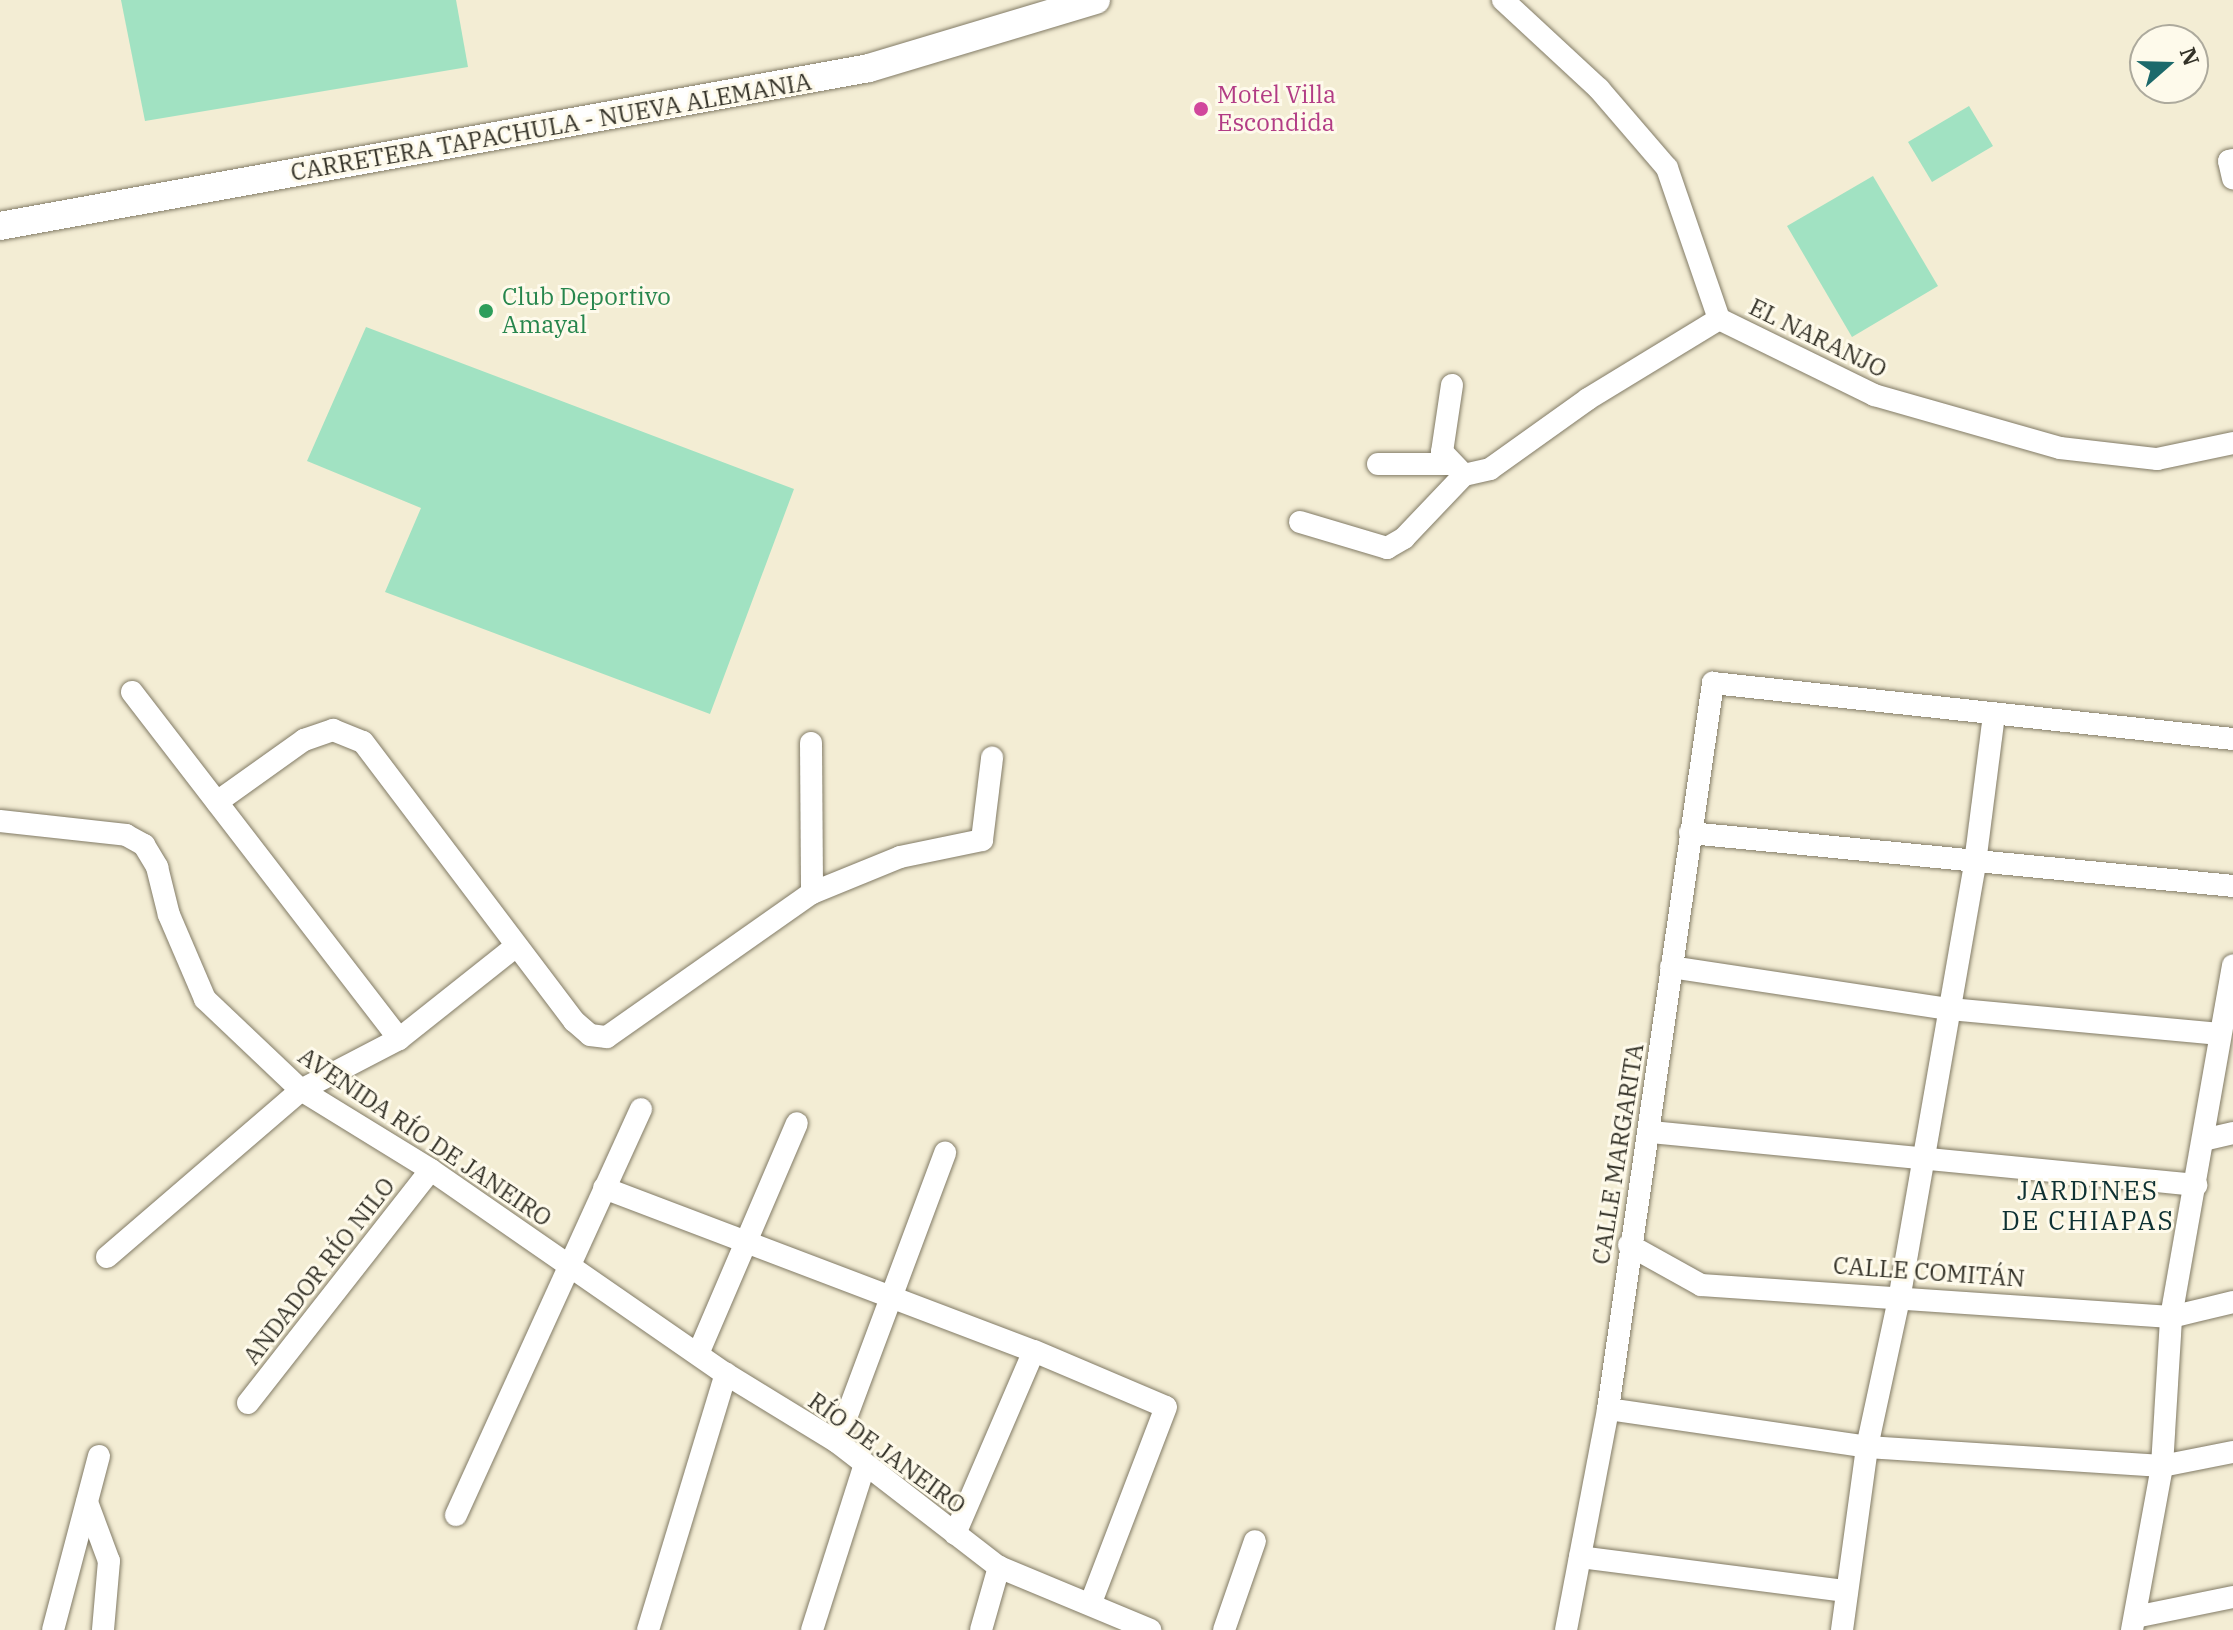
<!DOCTYPE html>
<html>
<head>
<meta charset="utf-8">
<style>
  body { margin:0 }
  #map { position:relative; width:2233px; height:1630px; overflow:hidden; background:#f3edd4; font-family:"IBM Plex Serif",serif }
  div>[style] { position:absolute }
  [style*='--x'] { left:calc(var(--x)*1px); top:calc(var(--y)*1px); width:calc(var(--w)*1px); rotate:calc(var(--a)*1deg) }
  .green>* { inset:0; background:#a1e2c2 }
  .roads { filter:drop-shadow(0 0 2px #827b66) drop-shadow(0 0 2px #827b66) }
  .minor>* { height:22px; margin:-11px; padding:0 11px; transform-origin:11px; border-radius:11px; background:#fff }
  .major>* { height:28px; margin:-14px; padding:0 14px; transform-origin:14px; border-radius:14px; background:#fff }
  .dots>* { width:22px; height:22px; translate:-50% -50%; box-sizing:border-box; border:4px solid #fefaeb; border-radius:50% }
  span { translate:-50% -50%; white-space:nowrap; text-align:center; line-height:1.15; -webkit-text-stroke:6px #fefaeb; paint-order:stroke }
  .hotel-label { font-size:24px; color:#b23c85 }
  .left { translate:0 -50%; text-align:left }
  .street-label { font-size:24px; color:#343228 }
  .leisure-label { font-size:24px; color:#27864d }
  .neighbourhood-label { font-size:26px; color:#0e3132; letter-spacing:2px }
  .north { position:absolute; left:2129px; top:24px; width:80px; height:80px; box-sizing:border-box; background:#fefaeb; border:2px solid #adaa9d; border-radius:50%; rotate:70deg; font-size:22px; font-weight:700; line-height:32px; text-align:center; color:#343228 }
  .north::after { content:''; display:block; margin:auto; width:28px; height:36px; background:#1c696b; clip-path:polygon(50% 0,100% 100%,50% 72%,0 100%) }
</style>
</head>
<body>
<div id="map">
  <div class="green">
    <div style="clip-path:polygon(121px 0,456px 0,468px 67px,145px 121px)"></div>
    <div style="clip-path:polygon(1969px 106px,1993px 146px,1932px 182px,1908px 142px)"></div>
    <div style="clip-path:polygon(1873px 176px,1938px 286px,1852px 337px,1787px 226px)"></div>
    <div style="clip-path:polygon(366px 327px,794px 489px,710px 714px,385px 592px,421px 508px,307px 461px)"></div>
  </div>
  <div class="roads">
    <div class="minor">
      <div style="--x:1503;--y:0;--w:131;--a:42.8"></div>
      <div style="--x:1599;--y:89;--w:104;--a:49.3"></div>
      <div style="--x:1667;--y:168;--w:160;--a:71"></div>
      <div style="--x:1719;--y:319;--w:173;--a:26.1"></div>
      <div style="--x:1874;--y:395;--w:193;--a:15.9"></div>
      <div style="--x:2060;--y:448;--w:98;--a:6.5"></div>
      <div style="--x:2157;--y:459;--w:78;--a:-11.9"></div>
      <div style="--x:2233;--y:160;--w:4;--a:166"></div>
      <div style="--x:2229;--y:161;--w:18;--a:77"></div>
      <div style="--x:1452;--y:385;--w:68;--a:98.5"></div>
      <div style="--x:1442;--y:452;--w:32;--a:46"></div>
      <div style="--x:1464;--y:475;--w:27;--a:-13"></div>
      <div style="--x:1490;--y:469;--w:120;--a:-35.5"></div>
      <div style="--x:1588;--y:399;--w:153;--a:-31.4"></div>
      <div style="--x:1378;--y:464;--w:72;--a:0"></div>
      <div style="--x:1300;--y:522;--w:91;--a:16.6"></div>
      <div style="--x:1387;--y:548;--w:20;--a:-30"></div>
      <div style="--x:1404;--y:538;--w:87;--a:-46.4"></div>
      <div style="--x:132;--y:692;--w:438;--a:52.4"></div>
      <div style="--x:811;--y:743;--w:150;--a:89.6"></div>
      <div style="--x:217;--y:802;--w:107;--a:-35.5"></div>
      <div style="--x:304;--y:740;--w:31;--a:-19"></div>
      <div style="--x:333;--y:730;--w:32;--a:22"></div>
      <div style="--x:363;--y:742;--w:350;--a:52.9"></div>
      <div style="--x:574;--y:1021;--w:21;--a:41"></div>
      <div style="--x:590;--y:1035;--w:17;--a:7"></div>
      <div style="--x:607;--y:1037;--w:251;--a:-35.1"></div>
      <div style="--x:812;--y:893;--w:95;--a:-22.2"></div>
      <div style="--x:900;--y:857;--w:84;--a:-11.7"></div>
      <div style="--x:982;--y:840;--w:83;--a:-83"></div>
      <div style="--x:0;--y:821;--w:127;--a:6.3"></div>
      <div style="--x:126;--y:835;--w:21;--a:29"></div>
      <div style="--x:144;--y:845;--w:26;--a:59"></div>
      <div style="--x:157;--y:867;--w:49;--a:76"></div>
      <div style="--x:169;--y:915;--w:91;--a:66.8"></div>
      <div style="--x:205;--y:999;--w:132;--a:43.5"></div>
      <div style="--x:301;--y:1090;--w:153;--a:31.6"></div>
      <div style="--x:431;--y:1170;--w:359;--a:34.7"></div>
      <div style="--x:726;--y:1374;--w:130;--a:31.5"></div>
      <div style="--x:837;--y:1442;--w:205;--a:37.7"></div>
      <div style="--x:999;--y:1567;--w:164;--a:22.6"></div>
      <div style="--x:1690;--y:833;--w:546;--a:5.57"></div>
      <div style="--x:1671;--y:967;--w:282;--a:8.6"></div>
      <div style="--x:1950;--y:1009;--w:271;--a:5.3"></div>
      <div style="--x:1651;--y:1132;--w:548;--a:5.55"></div>
      <div style="--x:2203;--y:1140;--w:31;--a:-13"></div>
      <div style="--x:604;--y:1188;--w:460;--a:20.8"></div>
      <div style="--x:1034;--y:1351;--w:143;--a:23"></div>
      <div style="--x:1166;--y:1407;--w:209;--a:111"></div>
      <div style="--x:1629;--y:1245;--w:82;--a:29.1"></div>
      <div style="--x:1701;--y:1285;--w:471;--a:3.9"></div>
      <div style="--x:2171;--y:1317;--w:64;--a:-13.6"></div>
      <div style="--x:107;--y:1257;--w:256;--a:-40.7"></div>
      <div style="--x:301;--y:1090;--w:110;--a:-27.5"></div>
      <div style="--x:399;--y:1039;--w:148;--a:-38.4"></div>
      <div style="--x:698;--y:1354;--w:251;--a:-66.8"></div>
      <div style="--x:248;--y:1403;--w:296;--a:-51.9"></div>
      <div style="--x:1608;--y:1409;--w:262;--a:8.3"></div>
      <div style="--x:1867;--y:1447;--w:296;--a:3.7"></div>
      <div style="--x:2162;--y:1466;--w:72;--a:-11.2"></div>
      <div style="--x:837;--y:1442;--w:309;--a:-69.5"></div>
      <div style="--x:87;--y:1502;--w:63;--a:69.6"></div>
      <div style="--x:109;--y:1561;--w:69;--a:95"></div>
      <div style="--x:456;--y:1515;--w:446;--a:-65.5"></div>
      <div style="--x:955;--y:1534;--w:199;--a:-66.7"></div>
      <div style="--x:1580;--y:1557;--w:269;--a:7.3"></div>
      <div style="--x:2135;--y:1617;--w:100;--a:-11.5"></div>
      <div style="--x:53;--y:1630;--w:180;--a:-75.2"></div>
      <div style="--x:648;--y:1630;--w:268;--a:-73.1"></div>
      <div style="--x:812;--y:1630;--w:171;--a:-72.3"></div>
      <div style="--x:981;--y:1630;--w:66;--a:-74.1"></div>
      <div style="--x:1224;--y:1630;--w:94;--a:-70.8"></div>
      <div style="--x:1566;--y:1630;--w:225;--a:-79.2"></div>
      <div style="--x:1608;--y:1409;--w:734;--a:-81.77"></div>
      <div style="--x:1713;--y:683;--w:523;--a:6.15"></div>
      <div style="--x:1842;--y:1630;--w:185;--a:-82.2"></div>
      <div style="--x:1867;--y:1447;--w:157;--a:-77.8"></div>
      <div style="--x:1900;--y:1294;--w:437;--a:-80.1"></div>
      <div style="--x:1975;--y:863;--w:150;--a:-82.7"></div>
      <div style="--x:2132;--y:1630;--w:167;--a:-79.6"></div>
      <div style="--x:2162;--y:1466;--w:149;--a:-86.5"></div>
      <div style="--x:2171;--y:1317;--w:357;--a:-80"></div>
    </div>
    <div class="major">
      <div style="--x:0;--y:226;--w:883;--a:-10.3"></div>
      <div style="--x:869;--y:68;--w:237;--a:-16.7"></div>
    </div>
  </div>
  <div class="dots">
    <div style="left:1201px;top:109px;background:#d1479c"></div>
    <div style="left:486px;top:311px;background:#2e9e5b"></div>
  </div>
  <div class="hotel-label">
    <span class="left" style="left:1217px;top:109px">Motel Villa<br>Escondida</span>
  </div>
  <div class="street-label">
    <span style="left:551px;top:127px;rotate:-10deg">CARRETERA TAPACHULA - NUEVA ALEMANIA</span>
    <span style="left:1818px;top:338px;rotate:26deg">EL NARANJO</span>
    <span style="left:425px;top:1137px;rotate:34deg">AVENIDA RÍO DE JANEIRO</span>
    <span style="left:1618px;top:1154px;rotate:-81deg">CALLE MARGARITA</span>
    <span style="left:319px;top:1271px;rotate:-52deg">ANDADOR RÍO NILO</span>
    <span style="left:1929px;top:1272px;rotate:4deg">CALLE COMITÁN</span>
    <span style="left:887px;top:1453px;rotate:36deg">RÍO DE JANEIRO</span>
  </div>
  <div class="leisure-label">
    <span class="left" style="left:502px;top:311px">Club Deportivo<br>Amayal</span>
  </div>
  <div class="neighbourhood-label">
    <span style="left:2088px;top:1206px">JARDINES<br>DE CHIAPAS</span>
  </div>
  <div class="north">N</div>
</div>
</body>
</html>
